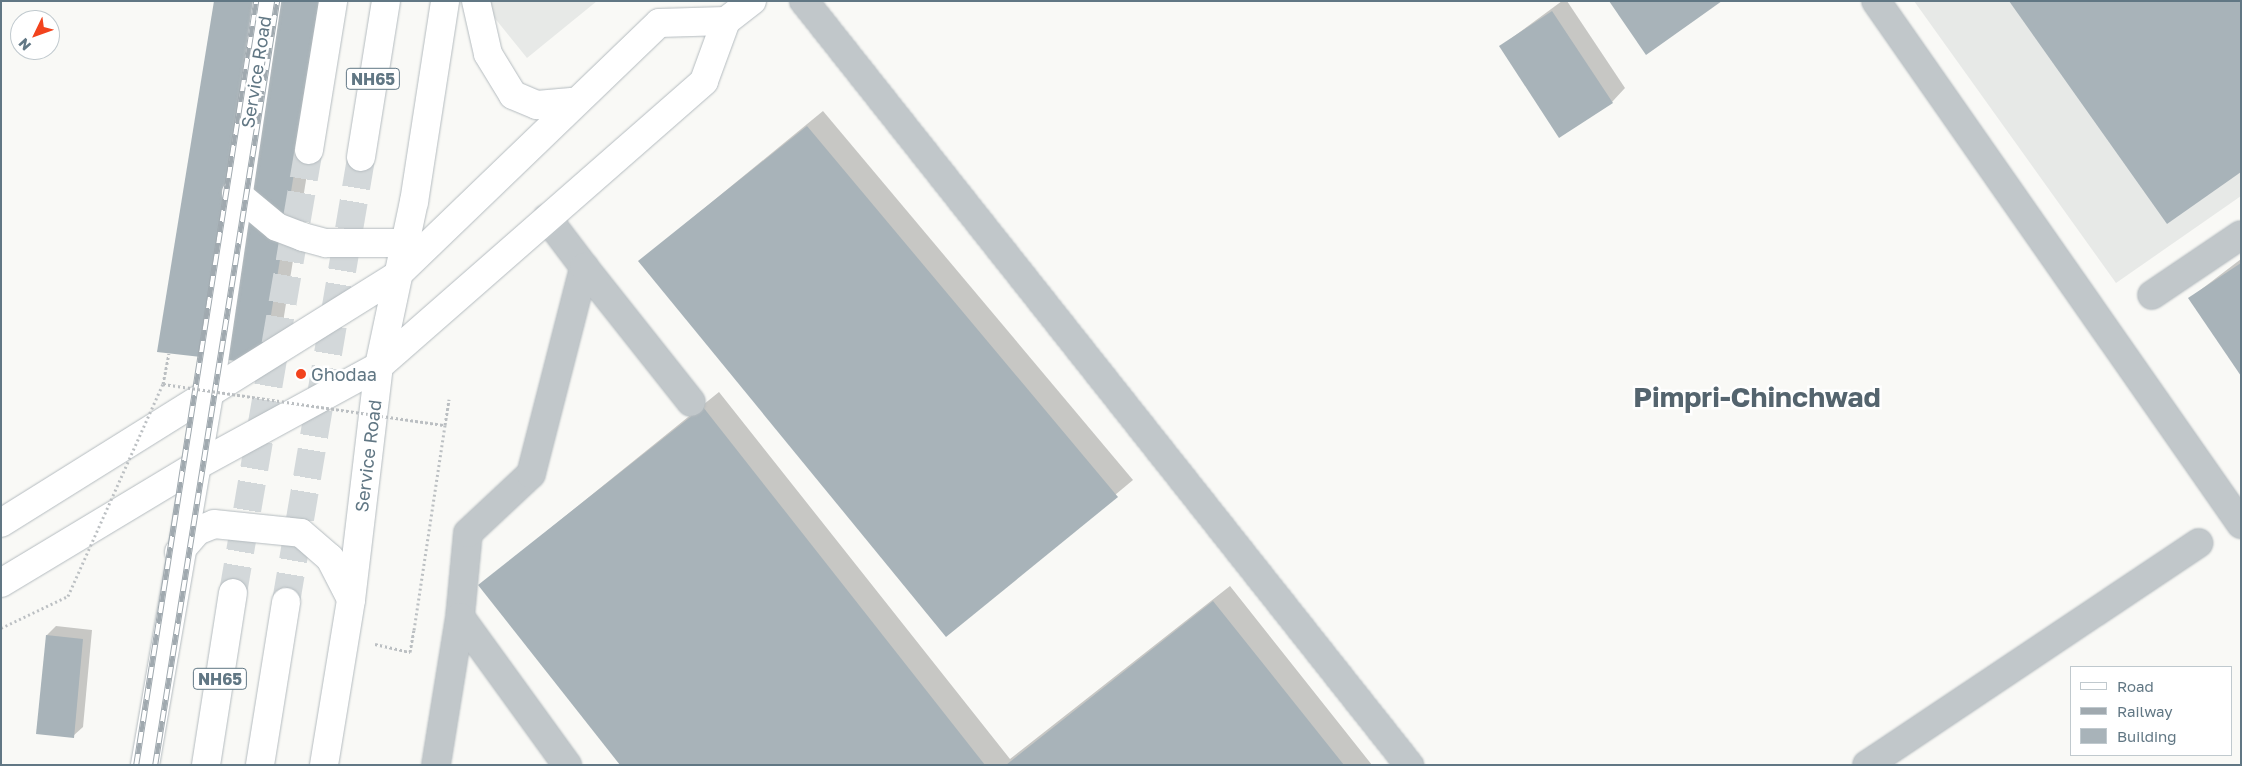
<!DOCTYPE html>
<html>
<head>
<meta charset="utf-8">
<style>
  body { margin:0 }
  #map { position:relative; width:2242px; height:766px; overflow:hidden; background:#f9f9f6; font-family:"Golos Text",sans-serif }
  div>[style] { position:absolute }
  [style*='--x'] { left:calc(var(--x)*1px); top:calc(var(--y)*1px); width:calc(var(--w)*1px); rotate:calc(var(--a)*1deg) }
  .built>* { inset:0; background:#e7e9e7 }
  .shadow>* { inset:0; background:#0003 }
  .building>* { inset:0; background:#a8b3b9 }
  .highway-tunnel>* { height:28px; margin-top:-14px; transform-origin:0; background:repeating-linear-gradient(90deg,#d3d8da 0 28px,transparent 0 42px) }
  .path>* { height:3px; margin-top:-1.5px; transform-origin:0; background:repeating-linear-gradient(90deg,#bbbfc2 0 2.5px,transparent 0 5px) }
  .roads { filter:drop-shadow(0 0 1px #b4bbbf) drop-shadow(0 0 1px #b4bbbf) }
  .minor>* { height:28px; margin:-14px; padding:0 14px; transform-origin:14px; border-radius:14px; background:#c1c7ca }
  .major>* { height:28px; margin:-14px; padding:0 14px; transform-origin:14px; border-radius:14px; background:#fff }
  .highway>* { height:28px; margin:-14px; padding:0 14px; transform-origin:14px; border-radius:14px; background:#fff }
  .rail>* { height:5.5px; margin-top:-2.75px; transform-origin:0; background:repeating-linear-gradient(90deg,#fff 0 11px,#a0a9af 0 22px); box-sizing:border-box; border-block:1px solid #a0a9af }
  .path-bridge>* { height:3px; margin-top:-1.5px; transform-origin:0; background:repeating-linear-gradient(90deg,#bbbfc2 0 2.5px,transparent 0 5px) }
  .dots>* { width:14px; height:14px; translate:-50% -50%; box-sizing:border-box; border:2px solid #fff; border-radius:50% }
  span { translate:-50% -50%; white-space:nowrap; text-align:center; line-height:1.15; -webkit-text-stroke:5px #fff; paint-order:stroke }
  .shield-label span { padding:1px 4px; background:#fff; border:1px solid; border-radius:4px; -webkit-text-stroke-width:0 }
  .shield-label { font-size:16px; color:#617784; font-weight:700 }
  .street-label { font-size:18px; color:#617784 }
  .poi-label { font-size:18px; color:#617784 }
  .left { translate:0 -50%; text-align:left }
  .town-label { font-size:28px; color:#54646e; font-weight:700 }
  .frame { position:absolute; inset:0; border:2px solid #617784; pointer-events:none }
  .legend { position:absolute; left:2070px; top:666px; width:162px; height:90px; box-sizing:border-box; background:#fff; border:1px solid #c0c9ce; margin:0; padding:6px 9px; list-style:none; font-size:15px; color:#617784 }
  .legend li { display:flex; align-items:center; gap:10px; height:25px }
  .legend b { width:25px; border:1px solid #c0c9ce }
  .north { position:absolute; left:10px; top:10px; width:50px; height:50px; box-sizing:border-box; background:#fff; border:1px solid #c0c9ce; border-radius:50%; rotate:228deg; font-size:14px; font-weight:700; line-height:20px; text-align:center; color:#617784 }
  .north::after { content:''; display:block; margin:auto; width:18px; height:22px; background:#f2431d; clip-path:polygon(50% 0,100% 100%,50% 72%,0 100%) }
</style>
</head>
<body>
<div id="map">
  <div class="built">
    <div style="clip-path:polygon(481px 1px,597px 1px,527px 58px)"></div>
    <div style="clip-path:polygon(1914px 1px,2241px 1px,2241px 196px,2116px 283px)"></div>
  </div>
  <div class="shadow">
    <div style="clip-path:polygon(335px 1px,279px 347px,159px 351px)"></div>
    <div style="clip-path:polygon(1562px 1px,1567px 1px,1625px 88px,1612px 102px,1501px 46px)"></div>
    <div style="clip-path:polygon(823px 111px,1133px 480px,946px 636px,640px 261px)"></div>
    <div style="clip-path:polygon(2241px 259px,2241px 374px,2190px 298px)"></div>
    <div style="clip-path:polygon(719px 392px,1010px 759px,1230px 586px,1372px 765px,857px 765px,480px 585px)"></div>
    <div style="clip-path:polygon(56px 626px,92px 630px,83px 727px,73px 736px,47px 635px)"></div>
  </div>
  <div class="building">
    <div style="clip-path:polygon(214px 1px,322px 1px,263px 364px,157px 352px)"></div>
    <div style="clip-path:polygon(1609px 1px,1722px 1px,1646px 55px)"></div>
    <div style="clip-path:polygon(2009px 1px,2241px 1px,2241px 172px,2167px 224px)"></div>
    <div style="clip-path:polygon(1552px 11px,1613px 103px,1559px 138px,1499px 46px)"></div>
    <div style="clip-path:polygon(807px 126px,1118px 497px,946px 637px,638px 261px)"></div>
    <div style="clip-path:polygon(2241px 263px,2241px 376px,2188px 298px)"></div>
    <div style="clip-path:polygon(703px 407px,985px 765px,620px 765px,478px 585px)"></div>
    <div style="clip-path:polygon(1213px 601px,1344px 765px,1006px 765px)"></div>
    <div style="clip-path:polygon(46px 635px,83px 639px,74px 738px,36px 734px)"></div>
  </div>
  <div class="highway-tunnel">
    <div style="--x:233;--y:593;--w:449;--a:-80.3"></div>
    <div style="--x:286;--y:602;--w:451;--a:-80.4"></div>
  </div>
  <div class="path">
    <div style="--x:163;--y:384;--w:31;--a:-79"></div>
    <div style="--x:445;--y:425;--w:26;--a:-81"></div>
    <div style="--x:375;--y:644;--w:36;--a:13"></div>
    <div style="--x:410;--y:652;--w:22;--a:-80"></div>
  </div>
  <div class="roads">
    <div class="minor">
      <div style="--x:804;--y:1;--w:975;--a:51.62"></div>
      <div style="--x:1876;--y:1;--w:638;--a:55.09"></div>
      <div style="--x:547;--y:218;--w:61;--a:52.9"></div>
      <div style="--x:2152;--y:295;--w:107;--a:-34"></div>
      <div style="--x:460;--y:617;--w:84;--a:-84.6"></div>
      <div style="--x:468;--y:533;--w:86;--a:-43.1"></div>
      <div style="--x:531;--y:474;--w:214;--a:-75.6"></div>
      <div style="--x:584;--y:267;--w:172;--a:51.6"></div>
      <div style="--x:436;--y:765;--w:150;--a:-80.8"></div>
      <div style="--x:460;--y:617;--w:183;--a:54.1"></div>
      <div style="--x:1867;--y:765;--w:399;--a:-33.8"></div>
    </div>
    <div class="major">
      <div style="--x:476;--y:1;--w:54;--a:77.2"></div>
      <div style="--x:488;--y:54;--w:48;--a:58.6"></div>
      <div style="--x:513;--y:95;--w:26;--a:23"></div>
      <div style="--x:537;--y:105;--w:37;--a:-5"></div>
      <div style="--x:236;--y:193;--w:53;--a:39.7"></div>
      <div style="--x:277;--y:227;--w:28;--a:21"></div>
      <div style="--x:303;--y:237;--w:24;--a:15"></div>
      <div style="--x:326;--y:243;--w:78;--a:0"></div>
      <div style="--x:1;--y:523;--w:464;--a:-32"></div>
      <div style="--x:395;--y:277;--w:366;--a:-43.9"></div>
      <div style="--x:659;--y:23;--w:67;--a:-1.7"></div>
      <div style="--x:179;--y:552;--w:28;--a:-49"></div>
      <div style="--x:197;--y:531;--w:18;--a:-22"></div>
      <div style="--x:214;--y:524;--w:87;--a:5.9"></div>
      <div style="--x:301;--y:533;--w:38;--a:41"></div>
      <div style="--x:330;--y:558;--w:46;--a:62.9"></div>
      <div style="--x:1;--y:583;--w:225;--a:-31"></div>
      <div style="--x:194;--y:467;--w:211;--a:-28.6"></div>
      <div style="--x:379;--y:366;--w:432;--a:-41.2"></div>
      <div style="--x:704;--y:81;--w:64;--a:-69.9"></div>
      <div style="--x:726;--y:21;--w:33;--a:-38"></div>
      <div style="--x:145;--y:765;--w:375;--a:-80.2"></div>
      <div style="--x:209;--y:395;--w:398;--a:-81.6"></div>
      <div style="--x:324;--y:765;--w:167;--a:-80.7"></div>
      <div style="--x:351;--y:600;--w:236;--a:-83.2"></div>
      <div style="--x:379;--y:366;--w:168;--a:-78"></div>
      <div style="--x:414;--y:202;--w:203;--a:-81.2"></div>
    </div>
    <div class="highway">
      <div style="--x:309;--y:150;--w:151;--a:-80.8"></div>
      <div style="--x:361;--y:157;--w:158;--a:-80.9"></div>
      <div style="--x:206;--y:765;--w:174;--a:-81.1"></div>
      <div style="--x:260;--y:765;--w:165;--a:-80.9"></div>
    </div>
  </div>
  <div class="rail">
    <div style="--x:136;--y:765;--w:773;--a:-81.07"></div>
    <div style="--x:155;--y:765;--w:774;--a:-80.93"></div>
  </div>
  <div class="path-bridge">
    <div style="--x:1;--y:628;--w:74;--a:-25.5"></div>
    <div style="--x:68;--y:596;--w:232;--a:-65.9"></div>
    <div style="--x:163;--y:384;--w:285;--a:8.3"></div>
    <div style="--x:445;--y:425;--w:207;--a:98.6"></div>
  </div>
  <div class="dots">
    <div style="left:301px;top:374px;background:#f2431d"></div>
  </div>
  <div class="shield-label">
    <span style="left:373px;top:79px">NH65</span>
    <span style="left:220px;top:679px">NH65</span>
  </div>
  <div class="street-label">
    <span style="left:256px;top:72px;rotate:-81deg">Service Road</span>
    <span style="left:368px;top:456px;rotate:-83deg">Service Road</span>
  </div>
  <div class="poi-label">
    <span class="left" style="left:311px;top:374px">Ghodaa</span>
  </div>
  <div class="town-label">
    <span style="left:1757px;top:397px">Pimpri-Chinchwad</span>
  </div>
  <div class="frame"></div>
  <ul class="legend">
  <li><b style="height:6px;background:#fff"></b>Road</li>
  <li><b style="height:6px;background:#a0a9af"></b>Railway</li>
  <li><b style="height:14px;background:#a8b3b9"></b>Building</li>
  </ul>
  <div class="north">N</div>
</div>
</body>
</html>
